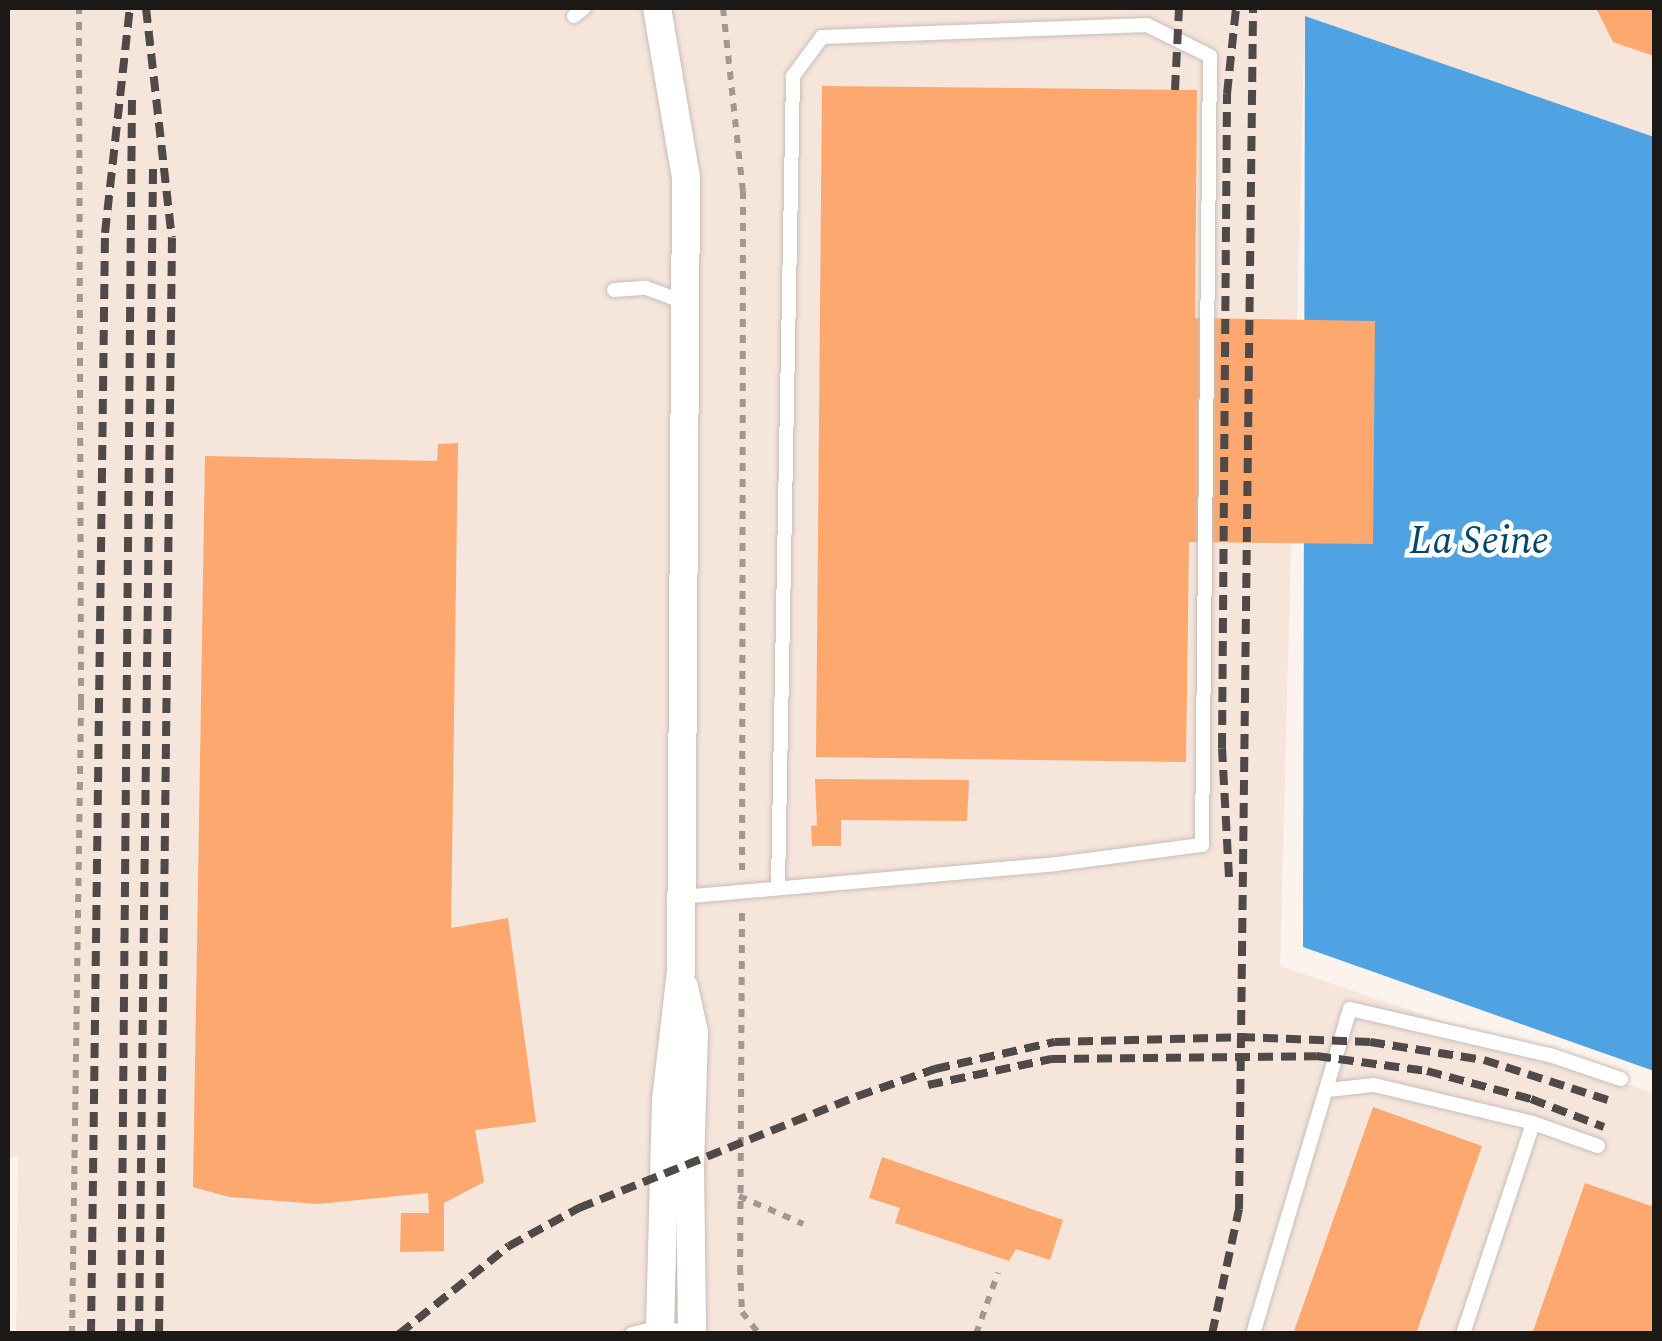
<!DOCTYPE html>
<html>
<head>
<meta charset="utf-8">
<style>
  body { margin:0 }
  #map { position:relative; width:1662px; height:1341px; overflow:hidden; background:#fdf3ed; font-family:Spectral,serif }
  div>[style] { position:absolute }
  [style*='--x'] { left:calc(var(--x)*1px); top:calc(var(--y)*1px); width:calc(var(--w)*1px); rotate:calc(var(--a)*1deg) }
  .built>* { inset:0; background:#f6e5db }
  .water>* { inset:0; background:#4fa3e3 }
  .building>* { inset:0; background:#fca86e }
  .path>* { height:6px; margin-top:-3px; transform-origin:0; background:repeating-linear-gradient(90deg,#a09894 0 8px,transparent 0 16px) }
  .roads { filter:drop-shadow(0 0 2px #c7beb8) drop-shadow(0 0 2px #c7beb8) }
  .lane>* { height:14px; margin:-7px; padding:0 7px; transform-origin:7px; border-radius:7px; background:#fff }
  .street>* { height:28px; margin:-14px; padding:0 14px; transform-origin:14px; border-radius:14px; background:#fff }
  .rail>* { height:8px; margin-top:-4px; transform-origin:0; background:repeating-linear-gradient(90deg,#4f4a47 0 15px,transparent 0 23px) }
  span { translate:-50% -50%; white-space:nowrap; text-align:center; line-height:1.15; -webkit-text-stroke:9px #fff; paint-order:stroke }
  .water-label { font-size:40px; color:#00456e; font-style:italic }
  .frame { position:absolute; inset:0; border:10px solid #1b1816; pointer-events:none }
</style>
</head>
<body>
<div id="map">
  <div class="built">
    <div style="clip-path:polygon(8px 8px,1654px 8px,1654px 137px,1305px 16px,1280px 966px,1654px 1093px,1654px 1333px,16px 1333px,18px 1157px,8px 1158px)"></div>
  </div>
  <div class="water">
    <div style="clip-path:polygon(1305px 16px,1654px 137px,1654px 1071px,1303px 947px)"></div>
  </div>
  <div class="building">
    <div style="clip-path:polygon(1596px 8px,1654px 8px,1654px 56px,1613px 42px)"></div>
    <div style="clip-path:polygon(822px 86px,1197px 90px,1195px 318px,1375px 321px,1373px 544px,1189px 542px,1186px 762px,816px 757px)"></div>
    <div style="clip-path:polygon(458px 443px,451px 928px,508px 918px,536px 1122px,475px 1130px,484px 1182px,444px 1203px,444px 1251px,400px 1252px,401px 1213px,429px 1213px,428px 1193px,318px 1204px,229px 1197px,193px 1187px,205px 456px,437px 461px,438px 444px)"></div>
    <div style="clip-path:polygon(815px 779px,969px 780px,967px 821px,841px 820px,841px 846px,812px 846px,811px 826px,817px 825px)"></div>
    <div style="clip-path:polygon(1373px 1107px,1482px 1146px,1416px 1334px,1293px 1334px)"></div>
    <div style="clip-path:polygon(882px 1157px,1063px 1220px,1050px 1260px,1016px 1249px,1009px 1261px,895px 1223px,900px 1208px,869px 1198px)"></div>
    <div style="clip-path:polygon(1585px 1183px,1654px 1207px,1654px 1334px,1532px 1334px)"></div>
  </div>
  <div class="path">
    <div style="--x:723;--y:8;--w:184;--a:83.8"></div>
    <div style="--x:743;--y:191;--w:679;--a:90.08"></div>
    <div style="--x:742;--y:913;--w:354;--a:90.3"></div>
    <div style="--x:740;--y:1267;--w:45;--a:87.5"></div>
    <div style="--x:742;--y:1312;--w:28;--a:52"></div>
    <div style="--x:739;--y:1196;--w:70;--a:23.6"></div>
    <div style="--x:72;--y:1334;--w:632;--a:-89.18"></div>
    <div style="--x:81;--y:702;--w:694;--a:-90.17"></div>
    <div style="--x:976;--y:1334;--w:65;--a:-70.2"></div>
  </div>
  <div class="roads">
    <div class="lane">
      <div style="--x:574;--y:16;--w:13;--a:-39"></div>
      <div style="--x:614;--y:290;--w:32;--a:-4"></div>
      <div style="--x:646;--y:288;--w:40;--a:20.2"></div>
      <div style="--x:681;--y:897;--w:377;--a:-5"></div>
      <div style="--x:1057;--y:864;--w:146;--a:-7.5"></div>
      <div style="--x:1202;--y:845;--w:789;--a:-89.42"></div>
      <div style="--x:1210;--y:56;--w:70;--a:-153.8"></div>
      <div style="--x:1147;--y:25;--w:325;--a:177.9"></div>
      <div style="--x:822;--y:37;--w:49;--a:126.6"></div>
      <div style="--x:793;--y:76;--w:812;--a:91.06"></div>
      <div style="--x:1328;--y:1090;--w:46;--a:-6.2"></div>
      <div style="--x:1374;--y:1085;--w:163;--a:13.4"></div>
      <div style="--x:1533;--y:1123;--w:69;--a:19.5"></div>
      <div style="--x:632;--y:1334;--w:29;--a:-14"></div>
      <div style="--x:660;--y:1327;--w:31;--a:13"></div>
      <div style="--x:1253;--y:1334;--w:339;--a:-73.4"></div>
      <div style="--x:1350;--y:1009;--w:205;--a:13"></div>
      <div style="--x:1550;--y:1055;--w:75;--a:18.7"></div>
      <div style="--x:1463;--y:1334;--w:222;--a:-71.6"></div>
    </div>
    <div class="street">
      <div style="--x:657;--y:8;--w:172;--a:80.3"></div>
      <div style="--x:686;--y:178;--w:793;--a:90.36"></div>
      <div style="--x:681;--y:971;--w:130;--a:96.6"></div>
      <div style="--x:666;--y:1100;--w:234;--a:91.5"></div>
      <div style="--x:684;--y:987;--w:46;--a:77.5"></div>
      <div style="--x:694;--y:1032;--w:133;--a:91.7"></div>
      <div style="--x:690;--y:1165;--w:169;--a:89.3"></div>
    </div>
  </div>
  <div class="rail">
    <div style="--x:146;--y:8;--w:231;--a:83.6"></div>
    <div style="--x:172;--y:238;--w:1096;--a:90.68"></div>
    <div style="--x:1175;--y:90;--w:82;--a:-87.2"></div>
    <div style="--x:1229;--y:877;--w:129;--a:-93.1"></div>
    <div style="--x:1222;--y:748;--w:654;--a:-89.56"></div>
    <div style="--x:1227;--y:94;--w:86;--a:-84"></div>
    <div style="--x:928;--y:1085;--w:126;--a:-11.9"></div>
    <div style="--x:1051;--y:1059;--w:265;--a:-0.6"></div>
    <div style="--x:1316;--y:1056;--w:112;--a:7.7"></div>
    <div style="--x:1427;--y:1071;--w:108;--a:15.1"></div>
    <div style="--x:1531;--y:1099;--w:78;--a:21"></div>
    <div style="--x:91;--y:1334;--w:1101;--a:-89.27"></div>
    <div style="--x:105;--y:233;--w:226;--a:-83.7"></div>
    <div style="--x:121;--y:1334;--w:1235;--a:-89.49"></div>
    <div style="--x:139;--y:1334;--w:1170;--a:-89.31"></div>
    <div style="--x:399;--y:1334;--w:141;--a:-38.7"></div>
    <div style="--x:509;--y:1246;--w:80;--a:-28.5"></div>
    <div style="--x:579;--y:1208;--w:301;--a:-21.9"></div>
    <div style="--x:858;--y:1096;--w:82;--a:-19.3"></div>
    <div style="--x:935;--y:1069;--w:123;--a:-12.7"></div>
    <div style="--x:1055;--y:1042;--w:185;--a:-1.5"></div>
    <div style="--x:1240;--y:1037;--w:130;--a:2.2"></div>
    <div style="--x:1370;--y:1042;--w:115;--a:9"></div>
    <div style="--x:1484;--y:1060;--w:137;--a:17.9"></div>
    <div style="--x:1212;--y:1334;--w:128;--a:-77.8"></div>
    <div style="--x:1239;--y:1209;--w:1201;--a:-89.33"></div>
  </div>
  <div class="water-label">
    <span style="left:1479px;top:542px">La Seine</span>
  </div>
  <div class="frame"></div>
</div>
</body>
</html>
